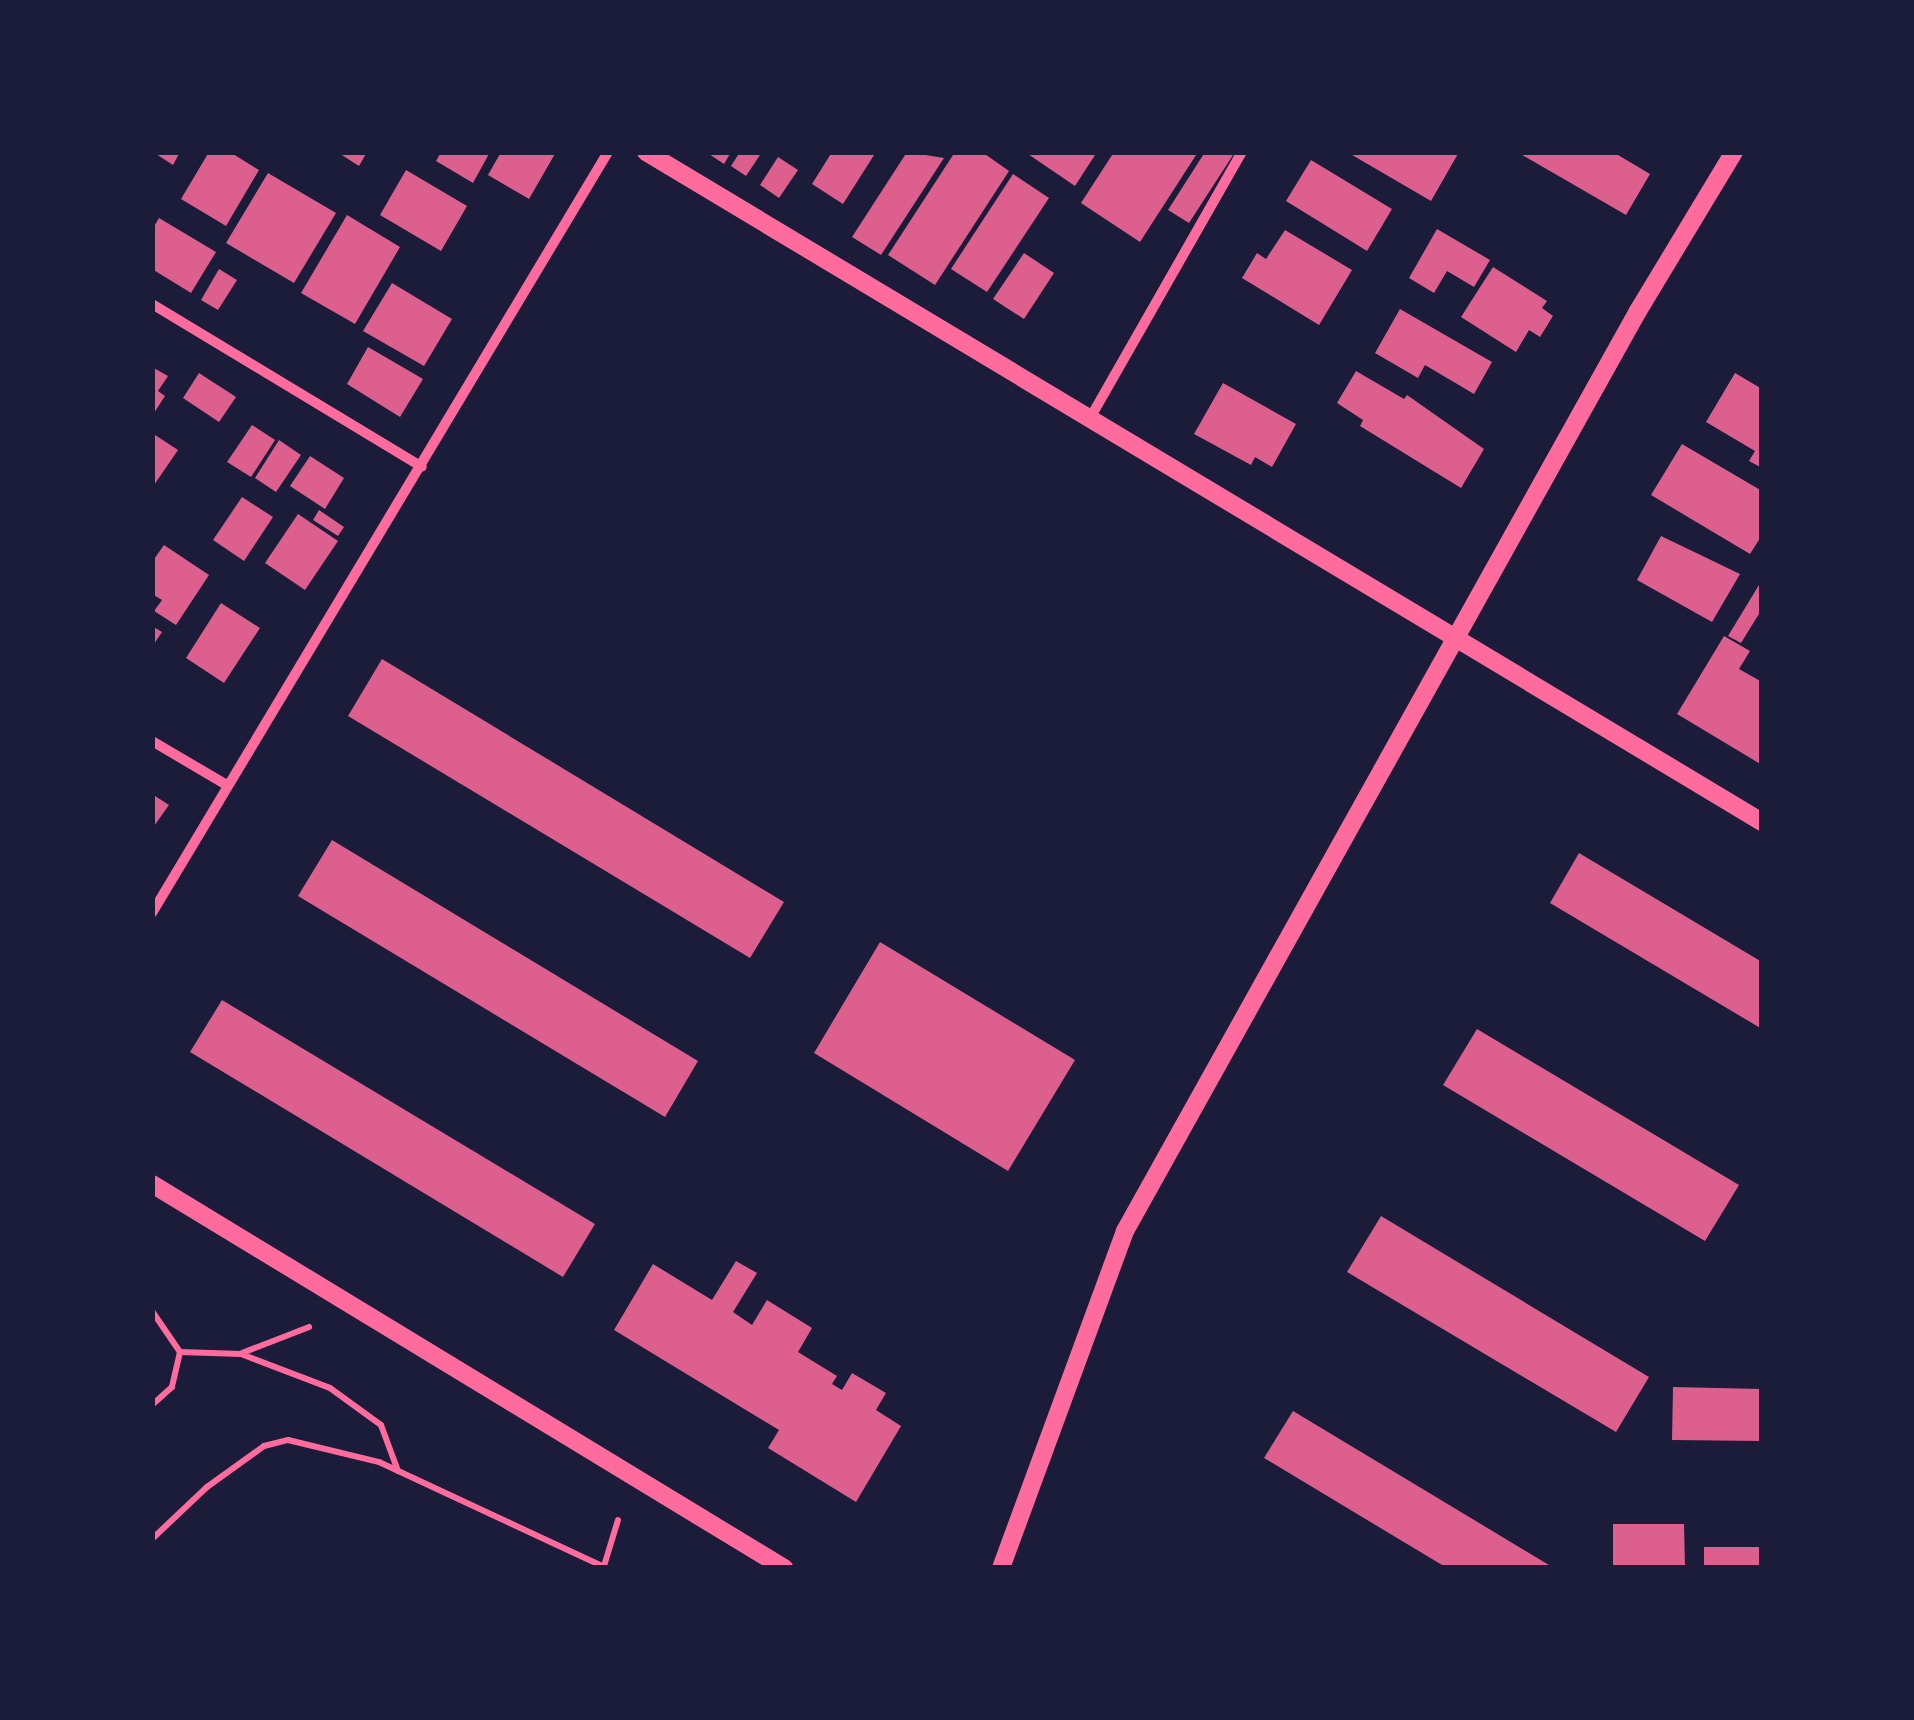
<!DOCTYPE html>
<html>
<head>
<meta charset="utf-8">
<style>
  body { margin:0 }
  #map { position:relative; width:1914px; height:1720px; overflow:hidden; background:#1b1b3a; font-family:"Times New Roman",serif }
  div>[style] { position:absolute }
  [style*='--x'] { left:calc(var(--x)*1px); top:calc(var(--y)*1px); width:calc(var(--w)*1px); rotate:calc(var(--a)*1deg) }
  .building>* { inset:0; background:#dd5f8e }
  .path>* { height:6px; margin:-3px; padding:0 3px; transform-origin:3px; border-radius:3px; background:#ff6b9d }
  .minor>* { height:10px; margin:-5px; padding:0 5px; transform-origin:5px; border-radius:5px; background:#ff6b9d }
  .tertiary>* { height:18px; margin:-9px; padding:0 9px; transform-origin:9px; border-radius:9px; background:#ff6b9d }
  span { translate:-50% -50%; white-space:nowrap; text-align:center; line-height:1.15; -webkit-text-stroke:10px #1b1b3a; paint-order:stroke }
  .frame { position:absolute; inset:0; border:155px solid #1b1b3a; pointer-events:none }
</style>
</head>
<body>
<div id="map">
  <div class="building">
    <div style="clip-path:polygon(153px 152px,180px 152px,173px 165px)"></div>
    <div style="clip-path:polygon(209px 152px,230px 152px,259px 170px,226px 226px,181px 199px)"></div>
    <div style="clip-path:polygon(337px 152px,367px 152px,359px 166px)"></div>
    <div style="clip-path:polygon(441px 152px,490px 152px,473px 183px,436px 161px)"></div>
    <div style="clip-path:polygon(501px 152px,556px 152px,529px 199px,488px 175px)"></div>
    <div style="clip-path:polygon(706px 152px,731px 152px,724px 164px)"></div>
    <div style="clip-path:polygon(740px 152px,762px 152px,746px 176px,731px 166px)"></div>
    <div style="clip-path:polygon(832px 152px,876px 152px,843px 204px,812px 184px)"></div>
    <div style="clip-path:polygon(907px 152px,944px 158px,881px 255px,852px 237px)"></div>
    <div style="clip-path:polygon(955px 152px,982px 152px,1009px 171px,935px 285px,888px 255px)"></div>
    <div style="clip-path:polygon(1025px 152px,1097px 152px,1075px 186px)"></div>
    <div style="clip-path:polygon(1114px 152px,1198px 152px,1140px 242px,1081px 203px)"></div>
    <div style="clip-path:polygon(1205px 152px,1235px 152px,1189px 223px,1168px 210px)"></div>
    <div style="clip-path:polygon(1347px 152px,1459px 152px,1431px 201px)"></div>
    <div style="clip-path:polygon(1517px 152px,1613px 152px,1650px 174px,1626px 215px)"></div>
    <div style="clip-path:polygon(778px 157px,798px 170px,779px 198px,760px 185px)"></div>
    <div style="clip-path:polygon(1311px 160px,1392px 209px,1367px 251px,1286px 201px)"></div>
    <div style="clip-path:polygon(406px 170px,467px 206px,441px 251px,380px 215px)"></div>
    <div style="clip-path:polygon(268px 173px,336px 213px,294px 283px,226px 243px)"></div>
    <div style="clip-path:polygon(1013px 174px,1049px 198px,987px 292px,951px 269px)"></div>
    <div style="clip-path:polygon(347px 215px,400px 247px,355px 324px,301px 293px)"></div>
    <div style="clip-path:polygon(159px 218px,216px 252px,191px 293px,152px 269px,152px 230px)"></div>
    <div style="clip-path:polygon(1437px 229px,1490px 260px,1474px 287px,1447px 271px,1434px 293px,1409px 278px)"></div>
    <div style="clip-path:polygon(1285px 230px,1352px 270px,1319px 325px,1242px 278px,1257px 253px,1266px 259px)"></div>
    <div style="clip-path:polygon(1024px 253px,1054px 273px,1024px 319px,993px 299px)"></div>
    <div style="clip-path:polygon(1493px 267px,1547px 301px,1542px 308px,1553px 316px,1540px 337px,1529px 330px,1516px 352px,1461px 317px)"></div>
    <div style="clip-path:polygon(219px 269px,237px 280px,218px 310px,201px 300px)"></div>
    <div style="clip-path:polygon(392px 283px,452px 319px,424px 366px,363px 331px)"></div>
    <div style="clip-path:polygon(1400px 309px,1492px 362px,1474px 394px,1425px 365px,1418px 378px,1375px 353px)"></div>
    <div style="clip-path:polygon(368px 347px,423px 379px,400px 417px,347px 384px)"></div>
    <div style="clip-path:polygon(152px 367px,168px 376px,158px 391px,165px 396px,152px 416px)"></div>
    <div style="clip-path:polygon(1356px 371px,1404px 399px,1407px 395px,1484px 449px,1461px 488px,1360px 426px,1363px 420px,1337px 403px)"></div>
    <div style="clip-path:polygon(199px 373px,236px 397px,219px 422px,183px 398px)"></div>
    <div style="clip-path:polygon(1735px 373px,1762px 389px,1762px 468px,1749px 461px,1755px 451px,1706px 422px)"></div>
    <div style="clip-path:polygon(1223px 383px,1296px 424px,1272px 467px,1255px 457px,1251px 465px,1194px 434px)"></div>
    <div style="clip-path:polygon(252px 425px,275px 440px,251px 477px,227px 462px)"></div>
    <div style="clip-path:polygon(152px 433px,178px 450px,152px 488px)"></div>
    <div style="clip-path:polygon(279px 440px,301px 455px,276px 492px,255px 478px)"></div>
    <div style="clip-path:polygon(1682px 444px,1762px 491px,1762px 535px,1750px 554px,1651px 495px)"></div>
    <div style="clip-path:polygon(310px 456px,344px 478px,325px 509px,290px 486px)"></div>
    <div style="clip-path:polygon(242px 497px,273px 517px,244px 561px,213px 540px)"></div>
    <div style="clip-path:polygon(319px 510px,344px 527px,338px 536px,313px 520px)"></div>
    <div style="clip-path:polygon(298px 514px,338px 541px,305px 590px,265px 563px)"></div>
    <div style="clip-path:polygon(1661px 536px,1740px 574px,1712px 622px,1637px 580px)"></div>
    <div style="clip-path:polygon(164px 545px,209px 575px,176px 625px,154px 611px,162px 600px,152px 594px,152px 562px)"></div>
    <div style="clip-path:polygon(1762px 580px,1762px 609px,1741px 643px,1728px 636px)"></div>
    <div style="clip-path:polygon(221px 603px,260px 628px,224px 683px,186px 658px)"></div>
    <div style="clip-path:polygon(152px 626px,162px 632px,152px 647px)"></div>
    <div style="clip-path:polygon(1724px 636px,1750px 651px,1739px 669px,1762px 682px,1762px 765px,1677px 714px)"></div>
    <div style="clip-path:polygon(382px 659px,784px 902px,750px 958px,348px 716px)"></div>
    <div style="clip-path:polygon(152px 794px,169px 805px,152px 829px)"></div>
    <div style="clip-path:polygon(332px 840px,698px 1061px,665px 1117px,298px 896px)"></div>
    <div style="clip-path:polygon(1579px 853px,1762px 962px,1762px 1029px,1550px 903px)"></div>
    <div style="clip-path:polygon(880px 942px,1075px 1060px,1008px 1171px,814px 1053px)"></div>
    <div style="clip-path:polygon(222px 1000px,595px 1224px,563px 1277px,190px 1052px)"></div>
    <div style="clip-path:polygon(1477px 1029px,1739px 1185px,1705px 1241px,1443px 1085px)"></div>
    <div style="clip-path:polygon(1381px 1216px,1649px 1377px,1616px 1432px,1347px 1272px)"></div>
    <div style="clip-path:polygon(736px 1261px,757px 1273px,733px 1312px,752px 1325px,767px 1300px,812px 1328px,798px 1352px,837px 1376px,832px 1384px,842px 1390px,852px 1373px,886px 1393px,876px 1410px,901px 1426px,856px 1502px,768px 1448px,779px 1430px,614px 1330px,653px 1264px,712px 1300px)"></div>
    <div style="clip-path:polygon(1673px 1387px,1762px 1389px,1762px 1441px,1672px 1440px)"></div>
    <div style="clip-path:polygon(1293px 1411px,1554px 1568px,1447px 1568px,1264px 1458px)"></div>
    <div style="clip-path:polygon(1613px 1524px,1684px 1524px,1685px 1568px,1613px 1568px)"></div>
    <div style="clip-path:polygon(1704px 1547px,1762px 1547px,1762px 1568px,1704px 1568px)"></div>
  </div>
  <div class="path">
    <div style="--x:152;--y:1311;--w:50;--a:55.7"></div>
    <div style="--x:180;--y:1352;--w:36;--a:103"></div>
    <div style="--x:172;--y:1387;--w:27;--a:138"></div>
    <div style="--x:180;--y:1352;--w:61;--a:1.9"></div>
    <div style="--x:241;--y:1354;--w:95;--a:20.9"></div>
    <div style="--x:330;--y:1388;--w:63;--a:36"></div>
    <div style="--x:381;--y:1425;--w:49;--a:69.7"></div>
    <div style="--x:242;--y:1353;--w:72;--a:-21.2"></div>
    <div style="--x:152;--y:1539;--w:76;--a:-43.4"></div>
    <div style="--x:207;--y:1487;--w:70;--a:-35.7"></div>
    <div style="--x:264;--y:1446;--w:25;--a:-14"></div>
    <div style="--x:288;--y:1440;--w:94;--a:13.6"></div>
    <div style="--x:379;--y:1462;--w:251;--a:25"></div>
    <div style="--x:604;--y:1566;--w:48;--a:-73.1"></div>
  </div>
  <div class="minor">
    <div style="--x:152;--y:304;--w:315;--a:31.1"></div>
    <div style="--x:1089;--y:420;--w:309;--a:-60.3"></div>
    <div style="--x:152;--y:741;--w:85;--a:30.5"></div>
    <div style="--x:152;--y:913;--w:887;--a:-59.07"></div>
  </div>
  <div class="tertiary">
    <div style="--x:646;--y:152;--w:1302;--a:30.98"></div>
    <div style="--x:152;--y:1184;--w:740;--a:31.28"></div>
    <div style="--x:1001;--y:1568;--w:359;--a:-69.8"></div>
    <div style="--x:1125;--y:1231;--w:1053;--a:-60.86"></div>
    <div style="--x:1638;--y:311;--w:186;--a:-58.9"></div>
  </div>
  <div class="frame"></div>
</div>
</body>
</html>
